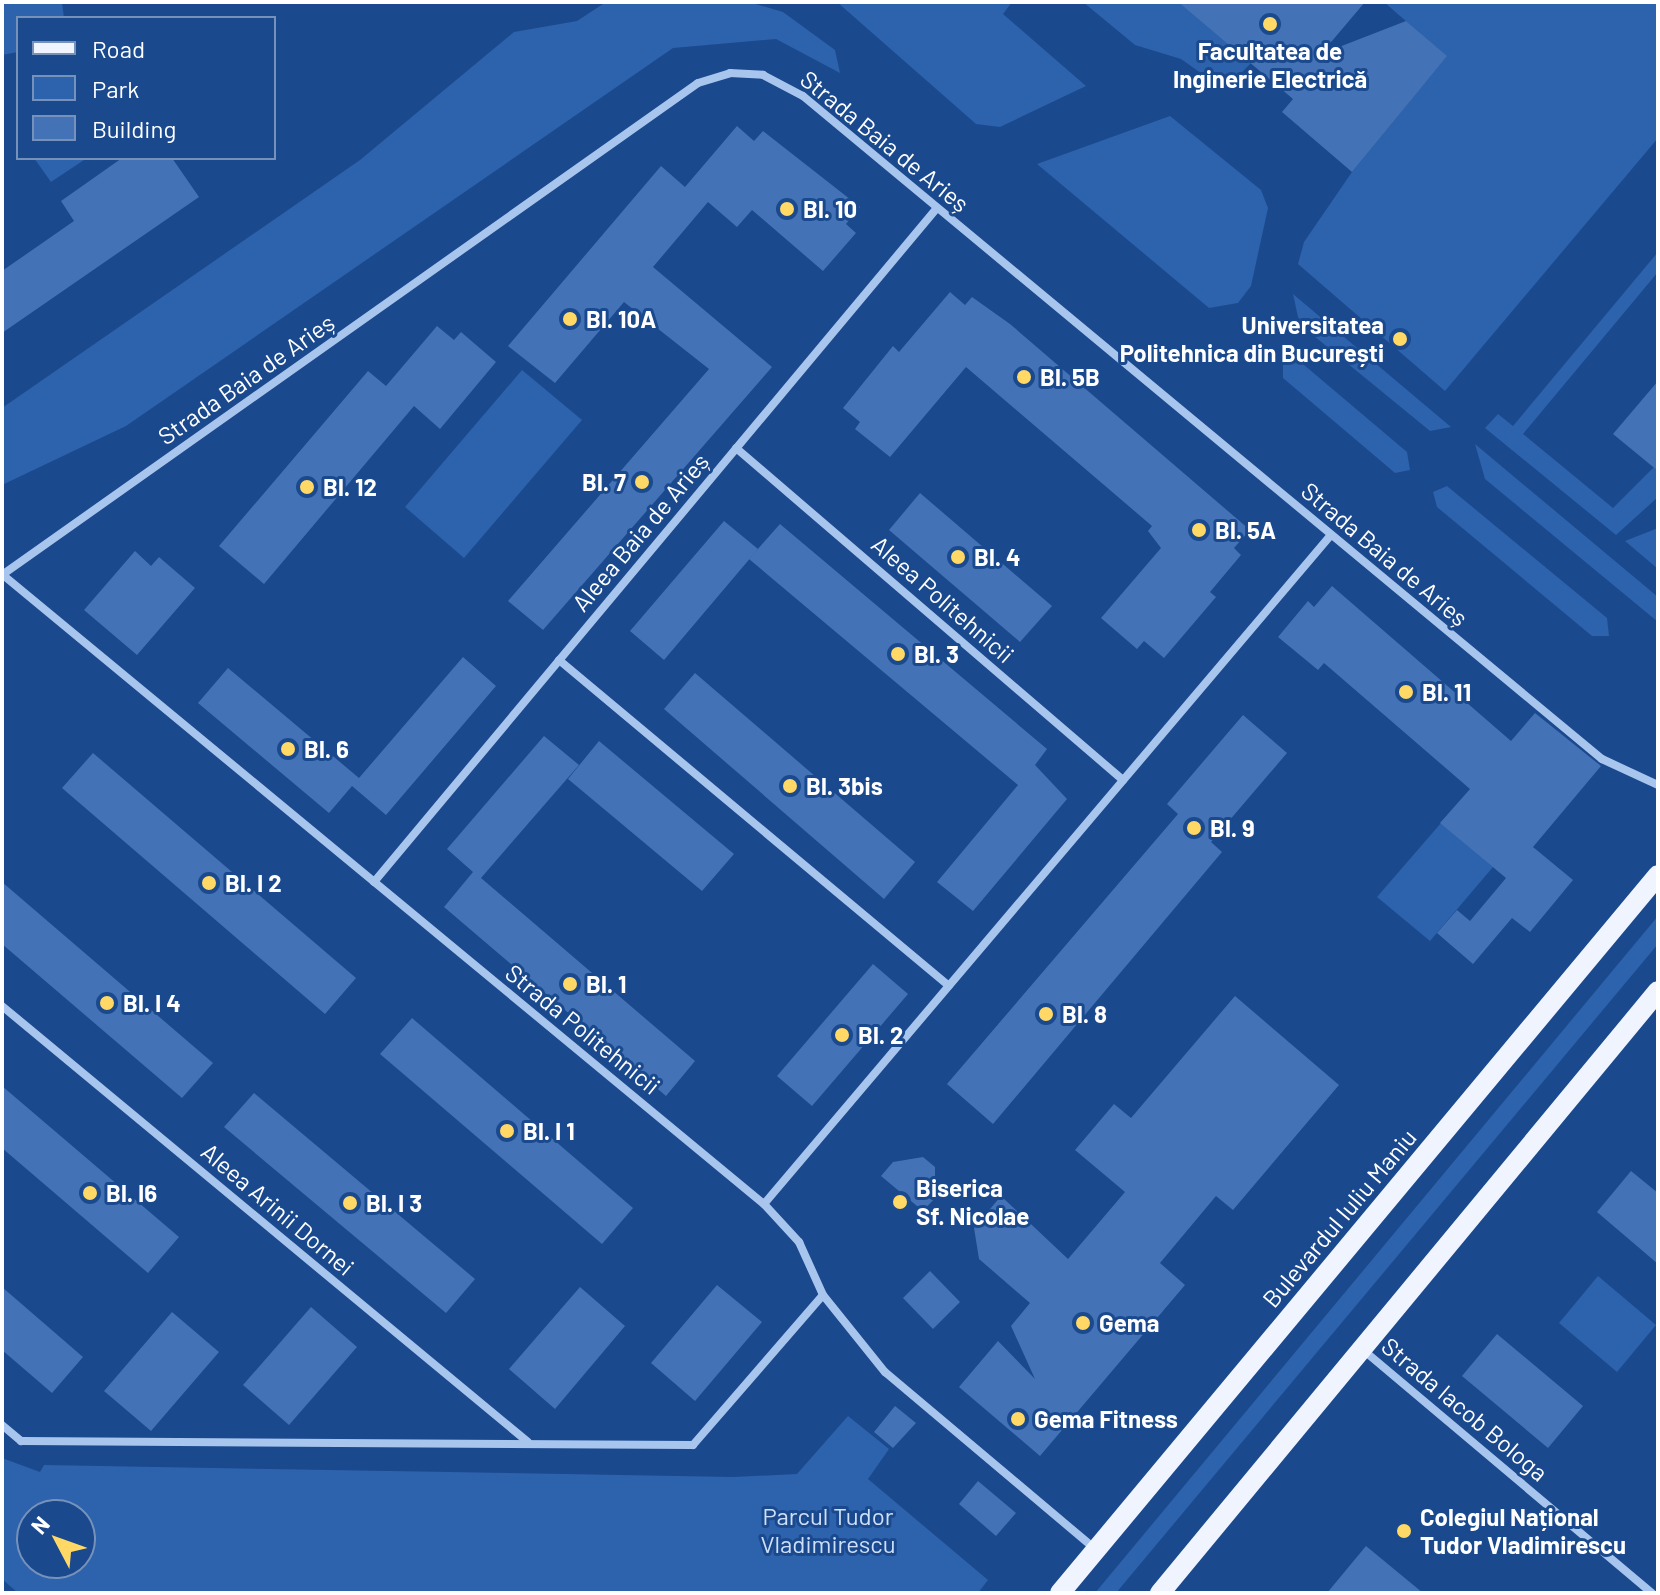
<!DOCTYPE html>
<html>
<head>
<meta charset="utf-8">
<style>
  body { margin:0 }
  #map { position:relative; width:1660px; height:1595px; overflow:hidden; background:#1a498e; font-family:Barlow,sans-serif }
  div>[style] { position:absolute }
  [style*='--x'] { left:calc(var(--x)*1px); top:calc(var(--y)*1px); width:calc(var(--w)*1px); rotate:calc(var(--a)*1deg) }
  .green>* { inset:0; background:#2d62ac }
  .building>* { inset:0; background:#4372b6 }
  .minor>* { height:8px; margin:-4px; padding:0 4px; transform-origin:4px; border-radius:4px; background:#a8c5ee }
  .primary>* { height:20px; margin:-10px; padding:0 10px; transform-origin:10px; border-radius:10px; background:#eff4ff }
  .dots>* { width:22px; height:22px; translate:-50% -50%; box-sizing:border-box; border:4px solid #1a498e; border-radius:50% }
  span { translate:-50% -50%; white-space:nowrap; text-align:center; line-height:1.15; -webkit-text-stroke:6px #1a498e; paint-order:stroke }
  .poi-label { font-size:24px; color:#fff; font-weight:700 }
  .left { translate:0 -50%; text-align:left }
  .right { translate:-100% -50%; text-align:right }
  .street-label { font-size:24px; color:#fff }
  .park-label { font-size:24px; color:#cee0fa }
  .frame { position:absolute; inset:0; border:4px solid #fff; pointer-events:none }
  .legend { position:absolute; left:16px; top:16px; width:260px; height:144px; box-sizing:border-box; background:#1a498e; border:2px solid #7692bb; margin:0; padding:10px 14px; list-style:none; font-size:24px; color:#fff }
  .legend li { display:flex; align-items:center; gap:16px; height:40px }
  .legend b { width:40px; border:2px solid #7692bb }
  .north { position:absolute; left:16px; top:1499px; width:80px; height:80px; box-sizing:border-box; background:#1a498e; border:2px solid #7692bb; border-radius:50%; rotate:311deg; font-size:22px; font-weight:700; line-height:32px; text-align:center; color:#fff }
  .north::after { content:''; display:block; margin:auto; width:28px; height:36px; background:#ffd865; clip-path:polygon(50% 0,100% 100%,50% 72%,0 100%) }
</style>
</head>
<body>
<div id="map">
  <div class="green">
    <div style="clip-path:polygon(2px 2px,62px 2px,64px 18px,18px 18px,18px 52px,2px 55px)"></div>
    <div style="clip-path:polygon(606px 2px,749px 2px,783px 12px,835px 50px,840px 73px,776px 39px,673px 48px,126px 426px,2px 485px,2px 408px,360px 160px,514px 32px,577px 21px)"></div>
    <div style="clip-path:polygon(837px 2px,1012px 2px,1003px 14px,1086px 86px,1000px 127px,976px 124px)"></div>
    <div style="clip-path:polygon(1083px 2px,1178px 2px,1251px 63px,1225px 90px,1181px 59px,1135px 45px)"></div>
    <div style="clip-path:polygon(1384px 2px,1658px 2px,1658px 138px,1445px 391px,1298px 264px,1304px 242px,1352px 172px,1446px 56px)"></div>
    <div style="clip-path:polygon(1170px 116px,1261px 190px,1268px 208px,1251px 286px,1238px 303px,1209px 308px,1037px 164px)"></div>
    <div style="clip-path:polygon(34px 158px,87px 158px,51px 182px)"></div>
    <div style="clip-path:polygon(1658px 252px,1658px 272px,1523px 434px,1613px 508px,1654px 467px,1658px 471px,1658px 497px,1616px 535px,1485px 428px,1498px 414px,1513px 426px)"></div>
    <div style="clip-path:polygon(1293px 294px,1451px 427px,1430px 431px,1314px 336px,1298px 317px)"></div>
    <div style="clip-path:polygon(1283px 359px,1297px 359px,1407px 452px,1410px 470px,1395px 473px,1283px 378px)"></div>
    <div style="clip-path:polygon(522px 370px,582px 420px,464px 558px,405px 507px)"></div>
    <div style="clip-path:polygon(1475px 444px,1658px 597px,1658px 622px,1485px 479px)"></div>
    <div style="clip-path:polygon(1447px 486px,1607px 618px,1609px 636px,1592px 636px,1437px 507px,1433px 492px)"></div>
    <div style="clip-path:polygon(1658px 528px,1658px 569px,1625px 541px)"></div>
    <div style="clip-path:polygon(1441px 823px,1493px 867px,1430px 941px,1377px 897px)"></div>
    <div style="clip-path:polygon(1658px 916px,1658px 944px,1116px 1593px,1095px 1593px)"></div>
    <div style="clip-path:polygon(1598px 1276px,1656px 1325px,1617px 1372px,1559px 1323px)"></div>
    <div style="clip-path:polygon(evenodd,848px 1416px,889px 1449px,868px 1479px,988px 1580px,978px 1593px,18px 1593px,2px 1579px,2px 1458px,40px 1472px,44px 1465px,733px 1477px,797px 1474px,848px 1416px,32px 1515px,80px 1515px,80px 1563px,32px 1563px,32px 1515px)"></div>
  </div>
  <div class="building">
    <div style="clip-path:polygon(1178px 2px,1365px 2px,1321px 54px,1406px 21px,1447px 56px,1352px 172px,1282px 112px,1293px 99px)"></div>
    <div style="clip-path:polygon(737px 126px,754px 141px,763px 131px,860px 207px,846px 224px,856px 233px,823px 271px,752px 210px,737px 227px,708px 202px,653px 267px,772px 367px,543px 630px,508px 601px,709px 369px,624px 302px,555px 383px,508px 346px,661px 166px,685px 187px)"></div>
    <div style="clip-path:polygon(122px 158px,172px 158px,199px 197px,2px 333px,2px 271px,74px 221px,61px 201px)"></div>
    <div style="clip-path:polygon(950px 292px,965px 305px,972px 297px,1010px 324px,1250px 530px,1234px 548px,1241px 555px,1210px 592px,1216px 597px,1164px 658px,1144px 641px,1137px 649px,1101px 618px,1161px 548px,1148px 531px,1152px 526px,966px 367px,890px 457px,855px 429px,860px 422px,843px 408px,893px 346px,899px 352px)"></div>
    <div style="clip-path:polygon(437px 326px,454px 340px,461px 332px,496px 362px,440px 429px,414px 406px,264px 584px,219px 546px,368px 371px,386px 386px)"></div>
    <div style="clip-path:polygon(1658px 381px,1658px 471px,1613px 434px)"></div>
    <div style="clip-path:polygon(920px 493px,1052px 606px,1020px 642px,889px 530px)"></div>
    <div style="clip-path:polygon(724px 521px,758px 549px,664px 660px,630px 631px)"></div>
    <div style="clip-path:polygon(780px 524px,1047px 749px,1035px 765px,1067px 799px,973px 911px,937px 882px,1018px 785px,749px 559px)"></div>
    <div style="clip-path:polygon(135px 551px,151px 566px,159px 557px,195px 588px,137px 655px,84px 610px)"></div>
    <div style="clip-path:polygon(1332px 586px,1511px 741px,1535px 713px,1601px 766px,1533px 847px,1573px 880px,1530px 932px,1512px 918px,1473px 964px,1437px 933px,1457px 910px,1470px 921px,1506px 878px,1440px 823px,1470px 789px,1324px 663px,1318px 670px,1278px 637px,1308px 601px,1314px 607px)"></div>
    <div style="clip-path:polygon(463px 657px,496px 686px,386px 815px,352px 786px,329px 813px,198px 703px,228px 668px,359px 778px)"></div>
    <div style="clip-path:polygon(695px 673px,915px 862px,884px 899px,664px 709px)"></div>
    <div style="clip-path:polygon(1243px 715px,1287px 753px,1211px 842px,1222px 852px,993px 1124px,947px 1084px,1178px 814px,1167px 804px)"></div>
    <div style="clip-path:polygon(544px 736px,579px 765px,481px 878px,695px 1061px,666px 1096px,444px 907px,473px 872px,447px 849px)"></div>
    <div style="clip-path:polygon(599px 741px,734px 854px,702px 891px,568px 779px)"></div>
    <div style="clip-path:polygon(93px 753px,356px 978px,325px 1014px,62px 788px)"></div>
    <div style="clip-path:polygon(2px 882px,213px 1063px,182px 1098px,2px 944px)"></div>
    <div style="clip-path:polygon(873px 964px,908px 994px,812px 1106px,777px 1076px)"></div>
    <div style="clip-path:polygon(1235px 996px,1339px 1085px,1233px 1210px,1216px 1196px,1160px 1263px,1185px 1285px,1040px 1456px,959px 1387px,998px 1341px,1035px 1379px,1011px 1326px,1030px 1303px,979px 1259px,974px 1228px,1001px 1196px,1068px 1259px,1125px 1192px,1075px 1150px,1114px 1104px,1131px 1118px)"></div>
    <div style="clip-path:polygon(412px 1018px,633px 1208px,602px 1244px,380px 1054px)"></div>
    <div style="clip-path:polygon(2px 1086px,179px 1237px,148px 1273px,2px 1148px)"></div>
    <div style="clip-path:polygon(254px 1093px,475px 1279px,446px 1313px,224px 1127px)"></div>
    <div style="clip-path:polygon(923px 1157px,935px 1167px,935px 1198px,923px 1211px,881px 1176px,893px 1162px)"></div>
    <div style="clip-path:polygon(1631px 1171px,1658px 1193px,1658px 1264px,1597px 1212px)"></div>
    <div style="clip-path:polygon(930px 1271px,960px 1302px,933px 1329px,903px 1298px)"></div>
    <div style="clip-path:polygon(717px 1285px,762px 1322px,695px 1401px,651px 1363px)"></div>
    <div style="clip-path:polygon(2px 1287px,83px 1357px,52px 1393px,2px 1350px)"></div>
    <div style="clip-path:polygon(580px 1287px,625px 1326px,555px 1409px,509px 1369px)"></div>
    <div style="clip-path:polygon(311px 1307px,357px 1347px,289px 1425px,243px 1385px)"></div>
    <div style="clip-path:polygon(172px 1312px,219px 1352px,151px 1431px,104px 1391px)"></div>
    <div style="clip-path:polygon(1497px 1334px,1583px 1406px,1548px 1448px,1462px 1376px)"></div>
    <div style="clip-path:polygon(895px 1406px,916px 1423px,893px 1448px,874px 1432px)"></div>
    <div style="clip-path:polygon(978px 1481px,1016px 1513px,996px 1536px,959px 1504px)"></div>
    <div style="clip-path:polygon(1366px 1546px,1423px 1593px,1327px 1593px)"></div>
  </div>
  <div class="minor">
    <div style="--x:736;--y:448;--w:510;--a:40.63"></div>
    <div style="--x:2;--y:575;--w:852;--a:-35.26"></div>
    <div style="--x:698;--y:83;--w:34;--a:-17"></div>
    <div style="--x:730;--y:73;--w:33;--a:3"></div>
    <div style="--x:763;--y:75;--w:45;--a:27.7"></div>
    <div style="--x:803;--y:96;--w:1038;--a:39.69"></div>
    <div style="--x:1602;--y:759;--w:62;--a:24.9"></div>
    <div style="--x:3;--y:575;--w:987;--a:39.58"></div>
    <div style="--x:764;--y:1204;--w:52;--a:47.4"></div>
    <div style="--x:799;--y:1242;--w:58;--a:65.6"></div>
    <div style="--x:823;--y:1295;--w:99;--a:51.2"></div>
    <div style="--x:885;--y:1372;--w:275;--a:40.1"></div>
    <div style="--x:559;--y:660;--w:508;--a:39.89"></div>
    <div style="--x:374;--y:882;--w:878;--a:-50.13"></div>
    <div style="--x:2;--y:1006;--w:683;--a:39.66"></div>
    <div style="--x:764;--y:1204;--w:877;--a:-49.72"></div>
    <div style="--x:1362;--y:1349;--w:379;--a:40.1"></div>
    <div style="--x:2;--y:1425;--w:25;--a:40"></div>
    <div style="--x:21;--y:1441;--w:672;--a:0.34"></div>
    <div style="--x:693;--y:1445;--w:198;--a:-49.1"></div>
  </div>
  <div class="primary">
    <div style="--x:1060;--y:1593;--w:934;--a:-50.21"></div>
    <div style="--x:1160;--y:1593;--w:781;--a:-50.4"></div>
  </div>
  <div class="dots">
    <div style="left:1270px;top:24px;background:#ffd865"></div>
    <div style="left:787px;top:209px;background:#ffd865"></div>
    <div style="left:570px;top:319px;background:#ffd865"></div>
    <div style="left:1400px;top:339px;background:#ffd865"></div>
    <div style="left:1024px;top:377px;background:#ffd865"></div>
    <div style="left:642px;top:482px;background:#ffd865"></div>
    <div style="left:307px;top:487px;background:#ffd865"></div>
    <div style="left:1199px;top:530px;background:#ffd865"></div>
    <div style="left:958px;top:557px;background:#ffd865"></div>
    <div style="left:898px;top:654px;background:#ffd865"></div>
    <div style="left:1406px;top:692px;background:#ffd865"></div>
    <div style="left:288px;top:749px;background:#ffd865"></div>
    <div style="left:790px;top:786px;background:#ffd865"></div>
    <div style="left:1194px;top:828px;background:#ffd865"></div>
    <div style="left:209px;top:883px;background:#ffd865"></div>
    <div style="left:570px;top:984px;background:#ffd865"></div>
    <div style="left:107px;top:1003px;background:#ffd865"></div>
    <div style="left:1046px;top:1014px;background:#ffd865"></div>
    <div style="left:842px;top:1035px;background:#ffd865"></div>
    <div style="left:507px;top:1131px;background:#ffd865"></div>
    <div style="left:90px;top:1193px;background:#ffd865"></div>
    <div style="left:900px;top:1202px;background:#ffd865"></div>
    <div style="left:350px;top:1203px;background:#ffd865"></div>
    <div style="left:1083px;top:1323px;background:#ffd865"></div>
    <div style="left:1018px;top:1419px;background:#ffd865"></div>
    <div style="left:1404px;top:1531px;background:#ffd865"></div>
  </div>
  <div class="poi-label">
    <span style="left:1270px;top:65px">Facultatea de<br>Inginerie Electrică</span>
    <span class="left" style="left:803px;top:209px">Bl. 10</span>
    <span class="left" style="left:586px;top:319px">Bl. 10A</span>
    <span class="right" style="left:1384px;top:339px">Universitatea<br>Politehnica din București</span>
    <span class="left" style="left:1040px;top:377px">Bl. 5B</span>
    <span class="right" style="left:626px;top:482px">Bl. 7</span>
    <span class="left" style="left:323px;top:487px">Bl. 12</span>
    <span class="left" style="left:1215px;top:530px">Bl. 5A</span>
    <span class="left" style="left:974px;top:557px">Bl. 4</span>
    <span class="left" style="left:914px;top:654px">Bl. 3</span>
    <span class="left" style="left:1422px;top:692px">Bl. 11</span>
    <span class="left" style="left:304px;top:749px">Bl. 6</span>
    <span class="left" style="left:806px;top:786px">Bl. 3bis</span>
    <span class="left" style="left:1210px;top:828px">Bl. 9</span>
    <span class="left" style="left:225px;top:883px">Bl. I 2</span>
    <span class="left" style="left:586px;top:984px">Bl. 1</span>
    <span class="left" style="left:123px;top:1003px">Bl. I 4</span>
    <span class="left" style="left:1062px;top:1014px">Bl. 8</span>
    <span class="left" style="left:858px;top:1035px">Bl. 2</span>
    <span class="left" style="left:523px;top:1131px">Bl. I 1</span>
    <span class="left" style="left:916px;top:1202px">Biserica<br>Sf. Nicolae</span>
    <span class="left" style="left:106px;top:1193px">Bl. I6</span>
    <span class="left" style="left:366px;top:1203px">Bl. I 3</span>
    <span class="left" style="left:1099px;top:1323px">Gema</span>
    <span class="left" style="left:1034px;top:1419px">Gema Fitness</span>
    <span class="left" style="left:1420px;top:1531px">Colegiul Național<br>Tudor Vladimirescu</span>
  </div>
  <div class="street-label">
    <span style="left:885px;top:141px;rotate:39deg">Strada Baia de Arieș</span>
    <span style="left:246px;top:379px;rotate:-35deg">Strada Baia de Arieș</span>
    <span style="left:640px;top:532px;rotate:-50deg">Aleea Baia de Arieș</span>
    <span style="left:1385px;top:554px;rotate:40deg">Strada Baia de Arieș</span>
    <span style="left:943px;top:599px;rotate:41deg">Aleea Politehnicii</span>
    <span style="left:583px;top:1029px;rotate:39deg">Strada Politehnicii</span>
    <span style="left:278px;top:1209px;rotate:40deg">Aleea Arinii Dornei</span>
    <span style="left:1339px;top:1218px;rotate:-50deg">Bulevardul Iuliu Maniu</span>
    <span style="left:1465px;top:1409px;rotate:40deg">Strada Iacob Bologa</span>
  </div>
  <div class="park-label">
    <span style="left:828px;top:1530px">Parcul Tudor<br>Vladimirescu</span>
  </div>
  <div class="frame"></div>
  <ul class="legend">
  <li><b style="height:10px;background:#eff4ff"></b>Road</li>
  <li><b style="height:22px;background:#2d62ac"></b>Park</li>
  <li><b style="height:22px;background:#4372b6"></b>Building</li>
  </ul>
  <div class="north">N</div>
</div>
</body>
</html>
